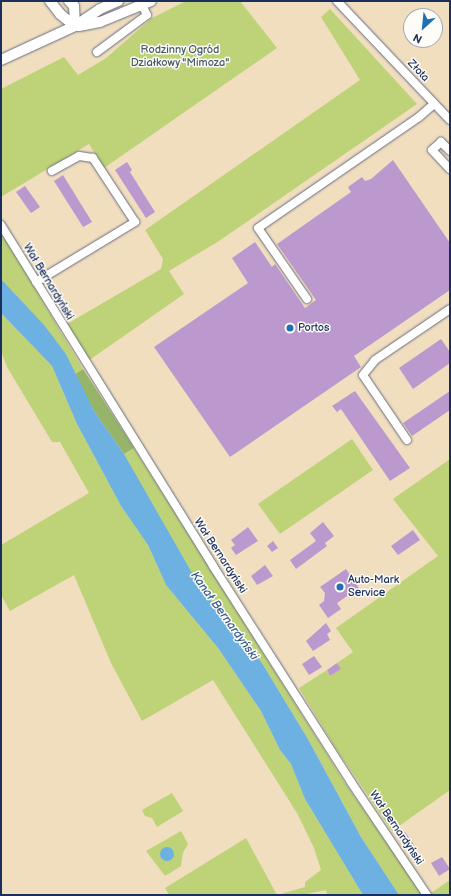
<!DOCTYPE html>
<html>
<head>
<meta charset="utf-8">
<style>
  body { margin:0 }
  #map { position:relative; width:451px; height:896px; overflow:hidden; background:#f1debf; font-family:"Balsamiq Sans",sans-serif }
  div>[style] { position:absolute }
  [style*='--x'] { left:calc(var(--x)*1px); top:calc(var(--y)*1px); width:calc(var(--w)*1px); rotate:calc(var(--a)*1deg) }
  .green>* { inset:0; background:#bed377 }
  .forest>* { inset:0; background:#96b568 }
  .water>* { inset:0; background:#6cb1e2 }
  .round { border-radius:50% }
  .building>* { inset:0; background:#bb99ce }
  .roads { filter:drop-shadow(0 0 1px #666c80) drop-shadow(0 0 1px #666c80) }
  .minor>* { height:8px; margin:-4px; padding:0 4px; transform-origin:4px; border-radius:4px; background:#fff }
  .major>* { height:10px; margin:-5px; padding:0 5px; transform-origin:5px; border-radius:5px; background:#fff }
  .dots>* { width:11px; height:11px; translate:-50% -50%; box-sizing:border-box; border:2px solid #fdfcf7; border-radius:50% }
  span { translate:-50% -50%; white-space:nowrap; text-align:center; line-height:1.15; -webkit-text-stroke:3px #fdfcf7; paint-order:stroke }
  .park-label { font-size:11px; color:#445864 }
  .street-label { font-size:11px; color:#1b2f5e }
  .poi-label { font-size:11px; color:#1b2f5e }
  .left { translate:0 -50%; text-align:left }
  .water-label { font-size:12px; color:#375c8c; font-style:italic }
  .frame { position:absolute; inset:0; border:2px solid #1b2f5e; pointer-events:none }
  .north { position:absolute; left:403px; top:8px; width:40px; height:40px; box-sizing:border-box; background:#fdfcf7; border:1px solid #a3aaba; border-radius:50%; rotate:207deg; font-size:11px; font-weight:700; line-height:16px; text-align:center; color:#1b2f5e }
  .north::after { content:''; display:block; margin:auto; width:14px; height:18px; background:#1f6fb2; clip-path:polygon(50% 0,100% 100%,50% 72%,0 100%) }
</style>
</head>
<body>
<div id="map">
  <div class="green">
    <div style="clip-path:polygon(186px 1px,240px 1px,277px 48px,104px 168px,89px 144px,1px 197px,1px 89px,64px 57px,78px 75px,106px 58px,152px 18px)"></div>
    <div style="clip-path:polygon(330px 9px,417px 104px,219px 241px,169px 271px,184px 294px,88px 361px,67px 324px,161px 269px,163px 259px,145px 230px,360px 80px,321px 17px)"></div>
    <div style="clip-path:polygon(1px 232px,83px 369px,74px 375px,66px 354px,55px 340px,1px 279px)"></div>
    <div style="clip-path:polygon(1px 313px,52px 366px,77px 424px,121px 506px,148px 545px,166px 585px,218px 648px,261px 711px,280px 750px,291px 764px,305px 799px,363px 895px,327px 895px,326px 890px,302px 895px,169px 895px,165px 888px,246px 838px,277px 895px,305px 887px,305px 882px,321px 870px,314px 848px,297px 813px,213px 680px,142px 721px,111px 663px,74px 575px,10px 611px,1px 595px,1px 545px,89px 493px,60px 442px,52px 442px,7px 367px,1px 351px)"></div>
    <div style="clip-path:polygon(352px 439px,373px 470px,280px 534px,258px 504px)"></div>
    <div style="clip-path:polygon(134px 448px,345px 783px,423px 895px,399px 895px,361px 837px,309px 741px,262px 663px,200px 587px,147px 498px,124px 454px)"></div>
    <div style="clip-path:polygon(450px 459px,450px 790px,392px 831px,335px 747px,299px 688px,327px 670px,330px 676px,340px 669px,337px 663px,353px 652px,336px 628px,438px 556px,393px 499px)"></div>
    <div style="clip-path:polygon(172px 793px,183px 811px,157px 827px,152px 818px,145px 816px,142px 810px)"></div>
    <div style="clip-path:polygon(181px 831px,188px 844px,183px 853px,181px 866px,165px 876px,146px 851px)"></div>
    <div style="clip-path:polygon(450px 880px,450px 895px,433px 895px,431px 893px)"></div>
  </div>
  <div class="forest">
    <div style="clip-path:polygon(83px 369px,134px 448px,124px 454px,94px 411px,74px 375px)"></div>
  </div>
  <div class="water">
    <div style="clip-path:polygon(1px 279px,44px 325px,66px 354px,94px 411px,124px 454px,200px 587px,262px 663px,309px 741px,361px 837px,399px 895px,363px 895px,305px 799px,291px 764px,280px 750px,261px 711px,218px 648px,166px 585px,148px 545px,121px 506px,77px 424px,52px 366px,1px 313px)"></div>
    <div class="round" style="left:160px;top:847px;width:14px;height:14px"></div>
  </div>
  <div class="building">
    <div style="clip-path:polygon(393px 160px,450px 243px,450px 290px,354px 356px,361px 367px,230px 457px,154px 347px,248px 283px,232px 258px,255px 242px,272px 267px,275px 264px,305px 308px,316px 300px,277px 244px,351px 192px,348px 187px,362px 177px,365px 181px,371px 179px)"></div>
    <div style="clip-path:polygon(127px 162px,132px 170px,130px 172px,155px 212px,146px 218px,115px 170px)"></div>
    <div style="clip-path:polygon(63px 175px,92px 222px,83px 227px,54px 181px)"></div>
    <div style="clip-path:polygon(25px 186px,40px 207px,31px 213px,16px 192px)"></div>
    <div style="clip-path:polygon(441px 339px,450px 352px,450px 363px,413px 389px,399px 368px)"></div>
    <div style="clip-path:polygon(355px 391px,410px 468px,390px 481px,341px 409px,337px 412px,332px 406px)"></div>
    <div style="clip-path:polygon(450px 391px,450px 410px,412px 436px,403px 423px)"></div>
    <div style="clip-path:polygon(323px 522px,334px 536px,325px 543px,327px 546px,296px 569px,290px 560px,316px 541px,310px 533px)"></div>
    <div style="clip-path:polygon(248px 527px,258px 541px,236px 555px,231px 548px,235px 545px,231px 540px)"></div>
    <div style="clip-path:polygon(413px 530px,420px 540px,398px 555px,391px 546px)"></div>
    <div style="clip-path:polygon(273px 541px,278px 548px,272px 552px,267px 546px)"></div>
    <div style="clip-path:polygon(265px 565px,273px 576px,257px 585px,251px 576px)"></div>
    <div style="clip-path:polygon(346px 569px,359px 588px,337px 603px,341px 609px,328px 618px,319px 605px,324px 601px,325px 593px,320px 587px)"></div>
    <div style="clip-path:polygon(326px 623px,331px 631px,327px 634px,330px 640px,313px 651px,306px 641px)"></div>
    <div style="clip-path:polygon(314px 656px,322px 667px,309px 675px,302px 664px)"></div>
    <div style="clip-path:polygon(337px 663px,341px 669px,330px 676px,327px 670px)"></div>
    <div style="clip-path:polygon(405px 832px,414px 845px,408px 849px,399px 837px)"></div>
    <div style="clip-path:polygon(442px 857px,450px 869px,439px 876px,431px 863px)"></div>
  </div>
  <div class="roads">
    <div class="minor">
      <div style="--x:337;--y:1;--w:164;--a:46.5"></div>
      <div style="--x:97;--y:52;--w:62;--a:-36.5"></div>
      <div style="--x:147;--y:15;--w:11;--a:-117"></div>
      <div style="--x:450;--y:151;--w:13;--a:-135"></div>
      <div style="--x:441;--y:142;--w:12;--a:138"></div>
      <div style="--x:432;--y:150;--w:26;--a:47"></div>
      <div style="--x:1;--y:225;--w:402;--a:58.1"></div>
      <div style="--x:213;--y:566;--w:256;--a:57.4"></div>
      <div style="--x:351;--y:782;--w:136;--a:56.1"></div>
      <div style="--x:36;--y:282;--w:116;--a:-31.2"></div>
      <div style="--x:135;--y:222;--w:77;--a:-123.3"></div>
      <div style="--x:93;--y:158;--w:14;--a:-172"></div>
      <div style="--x:79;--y:156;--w:31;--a:151"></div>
      <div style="--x:307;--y:299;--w:86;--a:-124.6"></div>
      <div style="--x:258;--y:228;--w:196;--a:-34.6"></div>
      <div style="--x:419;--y:117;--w:20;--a:-41"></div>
      <div style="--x:407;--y:440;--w:78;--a:-124.1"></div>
      <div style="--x:363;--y:375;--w:19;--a:-51"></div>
      <div style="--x:375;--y:360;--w:91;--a:-34.2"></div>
    </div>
    <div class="major">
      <div style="--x:50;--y:1;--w:16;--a:52"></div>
      <div style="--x:60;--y:14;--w:19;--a:39"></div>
      <div style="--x:69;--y:1;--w:7;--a:45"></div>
      <div style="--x:74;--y:6;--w:20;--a:87"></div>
      <div style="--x:79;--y:26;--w:21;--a:-11"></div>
      <div style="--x:100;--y:22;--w:55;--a:-22.4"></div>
      <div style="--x:1;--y:60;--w:81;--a:-24.7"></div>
      <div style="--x:75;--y:26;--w:30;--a:-34"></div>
      <div style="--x:100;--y:9;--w:20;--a:-24"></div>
    </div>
  </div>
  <div class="dots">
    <div style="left:290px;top:328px;background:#1f6fb2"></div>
    <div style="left:340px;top:587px;background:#1f6fb2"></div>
  </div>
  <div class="park-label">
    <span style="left:180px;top:57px">Rodzinny Ogród<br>Działkowy "Mimoza"</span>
  </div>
  <div class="street-label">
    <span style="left:418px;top:71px;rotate:47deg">Złota</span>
    <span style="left:48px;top:282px;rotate:59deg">Wał Bernardyński</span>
    <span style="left:220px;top:556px;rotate:57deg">Wał Bernardyński</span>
    <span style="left:396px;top:828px;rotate:56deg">Wał Bernardyński</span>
  </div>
  <div class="poi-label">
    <span class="left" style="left:298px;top:328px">Portos</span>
    <span class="left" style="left:348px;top:587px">Auto-Mark<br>Service</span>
  </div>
  <div class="water-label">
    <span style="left:224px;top:616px;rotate:54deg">Kanał Bernardyński</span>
  </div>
  <div class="frame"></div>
  <div class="north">N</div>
</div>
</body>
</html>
